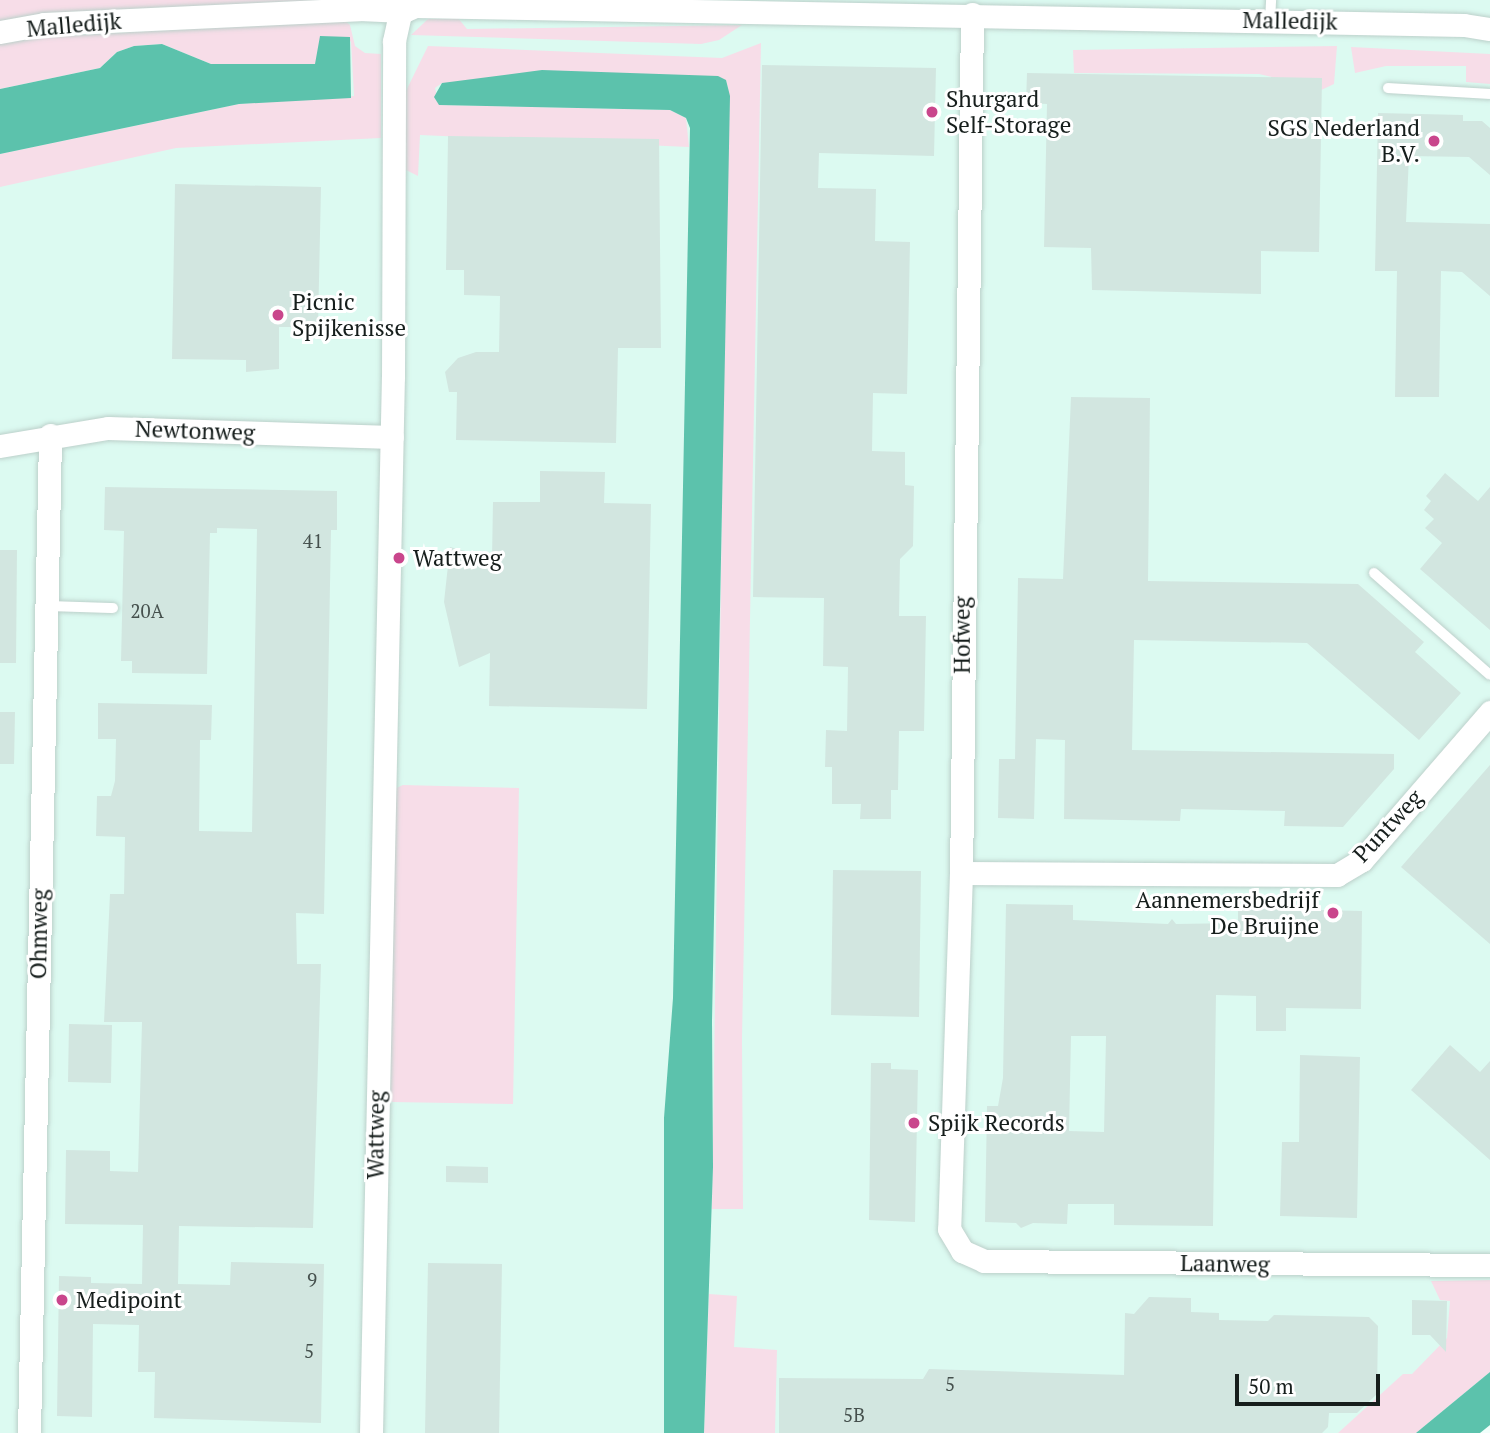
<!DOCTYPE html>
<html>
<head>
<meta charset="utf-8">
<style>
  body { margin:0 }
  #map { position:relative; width:1490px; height:1433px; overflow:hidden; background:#f2fffb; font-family:"PT Serif",serif }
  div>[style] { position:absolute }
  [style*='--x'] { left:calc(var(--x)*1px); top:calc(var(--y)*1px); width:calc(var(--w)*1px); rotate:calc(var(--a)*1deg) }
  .built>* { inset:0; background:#dcfaf1 }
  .green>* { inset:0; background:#f7dde8 }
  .water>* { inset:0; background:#5cc2ac }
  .building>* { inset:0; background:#d2e6e0 }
  .roads { filter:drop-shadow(0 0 2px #bcd0ca) drop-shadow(0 0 2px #bcd0ca) }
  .service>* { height:10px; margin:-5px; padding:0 5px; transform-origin:5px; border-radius:5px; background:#fff }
  .minor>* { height:23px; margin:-11.5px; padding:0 11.5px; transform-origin:11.5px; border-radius:11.5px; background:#fff }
  .dots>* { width:19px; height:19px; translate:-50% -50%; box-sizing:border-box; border:4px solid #fff; border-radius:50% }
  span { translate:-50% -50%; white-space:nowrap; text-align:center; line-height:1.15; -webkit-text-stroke:6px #fff; paint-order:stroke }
  .number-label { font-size:19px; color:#45504d }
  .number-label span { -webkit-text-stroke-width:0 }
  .street-label { font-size:23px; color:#161e1c }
  .poi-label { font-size:23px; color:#161e1c }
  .left { translate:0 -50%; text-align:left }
  .right { translate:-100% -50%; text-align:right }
  .scale { position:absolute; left:1235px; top:1374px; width:145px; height:32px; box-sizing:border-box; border:4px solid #161e1c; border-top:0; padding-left:9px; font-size:21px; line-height:24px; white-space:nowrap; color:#161e1c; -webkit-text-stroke:5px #fff; paint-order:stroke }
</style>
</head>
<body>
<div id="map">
  <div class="built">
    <div style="clip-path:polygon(340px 0,1490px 0,1490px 1395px,1448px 1433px,0 1433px,0 130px,339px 74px)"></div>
  </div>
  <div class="green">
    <div style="clip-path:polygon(0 0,373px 0,0 26px)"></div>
    <div style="clip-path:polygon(458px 18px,467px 29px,742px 25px,719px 40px,701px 44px,411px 35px,428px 19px)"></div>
    <div style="clip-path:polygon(343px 19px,350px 25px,355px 46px,365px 53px,381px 54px,381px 138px,176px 148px,0 187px,0 154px,239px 104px,354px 96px,351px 41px,315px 64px,211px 64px,162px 44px,134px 46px,117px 52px,100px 68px,0 89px,0 40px)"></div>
    <div style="clip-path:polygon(761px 43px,742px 1039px,743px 1209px,712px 1209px,728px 88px,726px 80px,442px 83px,435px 88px,439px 105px,670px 110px,686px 118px,689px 147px,420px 135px,418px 176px,406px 170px,404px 95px,428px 46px,722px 58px)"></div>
    <div style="clip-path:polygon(1337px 46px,1334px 84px,1317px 92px,1274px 88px,1272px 77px,1259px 74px,1074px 73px,1073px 50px)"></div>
    <div style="clip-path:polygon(1351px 47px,1490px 54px,1490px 84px,1466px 82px,1466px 66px,1386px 66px,1355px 73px)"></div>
    <div style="clip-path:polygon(403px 785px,519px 788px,513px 1104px,392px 1102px,388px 1097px,394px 789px)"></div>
    <div style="clip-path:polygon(1490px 1280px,1490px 1372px,1416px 1433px,1338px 1433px,1403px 1374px,1412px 1374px,1447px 1338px,1450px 1301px,1440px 1300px,1431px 1281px)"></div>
    <div style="clip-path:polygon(709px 1294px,737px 1296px,734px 1347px,777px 1350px,775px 1433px,704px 1433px)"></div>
  </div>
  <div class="water">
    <div style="clip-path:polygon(320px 36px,350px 37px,351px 98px,239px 104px,0 154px,0 89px,100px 68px,117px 52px,134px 46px,162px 44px,211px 64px,315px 64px)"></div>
    <div style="clip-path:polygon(542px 70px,718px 76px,726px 80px,730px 96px,712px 1021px,713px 1167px,704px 1433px,664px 1433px,664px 1118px,673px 998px,690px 128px,686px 118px,670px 110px,439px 105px,434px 97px,442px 83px)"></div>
    <div style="clip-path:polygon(1490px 1372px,1490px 1425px,1480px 1433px,1416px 1433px)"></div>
  </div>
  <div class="building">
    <div style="clip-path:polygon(762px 65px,936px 68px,934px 156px,819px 153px,818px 188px,876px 189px,875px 241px,910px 242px,907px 394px,873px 393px,872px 451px,905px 452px,905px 485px,914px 486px,913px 546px,900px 559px,899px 616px,926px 616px,924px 731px,899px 731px,898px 790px,891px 790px,891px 819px,860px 819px,861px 804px,832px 804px,832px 767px,825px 767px,826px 730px,847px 731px,848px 667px,823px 666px,824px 598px,753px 597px)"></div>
    <div style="clip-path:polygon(1027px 73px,1322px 78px,1319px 252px,1261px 251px,1261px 294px,1092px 290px,1091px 248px,1044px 247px,1047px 104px,1026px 103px)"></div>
    <div style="clip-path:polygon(1378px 113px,1463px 115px,1463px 121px,1482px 121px,1490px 128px,1490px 175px,1469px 157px,1409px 156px,1406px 222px,1490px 224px,1490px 296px,1462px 272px,1441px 271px,1439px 397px,1395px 397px,1397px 271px,1375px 271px)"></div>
    <div style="clip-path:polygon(448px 136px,659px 139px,661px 348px,618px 348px,616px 443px,456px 440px,457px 392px,449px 392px,445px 372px,458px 358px,476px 352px,499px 352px,500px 296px,464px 295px,464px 270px,446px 270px)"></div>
    <div style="clip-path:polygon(175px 184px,321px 187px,318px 327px,279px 327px,279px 369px,246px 372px,246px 360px,172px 359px)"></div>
    <div style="clip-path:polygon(1071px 397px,1150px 398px,1148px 581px,1358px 584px,1424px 642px,1415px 652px,1461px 693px,1419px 740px,1307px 643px,1134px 640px,1132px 750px,1394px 754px,1394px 769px,1343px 827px,1284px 826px,1285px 811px,1181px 809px,1180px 821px,1064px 819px,1065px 740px,1036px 739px,1034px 819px,998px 818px,999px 759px,1015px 759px,1018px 578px,1063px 579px)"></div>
    <div style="clip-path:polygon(540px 471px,605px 472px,604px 503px,651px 504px,647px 709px,489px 706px,490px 653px,459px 667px,444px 602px,450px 547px,492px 558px,493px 502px,540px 502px)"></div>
    <div style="clip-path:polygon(1445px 473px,1478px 501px,1490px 487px,1490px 630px,1420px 569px,1442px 543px,1425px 528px,1434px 519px,1424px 510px,1431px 501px,1426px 496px)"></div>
    <div style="clip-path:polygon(105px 487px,337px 491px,337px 530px,331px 530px,324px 914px,296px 913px,297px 964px,321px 964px,313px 1228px,179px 1226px,178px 1284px,230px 1285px,231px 1262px,324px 1264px,321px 1423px,154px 1418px,155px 1372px,138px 1372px,139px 1325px,93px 1324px,92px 1417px,57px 1416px,59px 1276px,91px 1277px,91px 1283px,142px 1284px,143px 1225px,65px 1224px,66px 1150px,110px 1151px,110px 1171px,138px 1172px,142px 1022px,104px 1022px,110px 894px,124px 894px,125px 837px,96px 836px,97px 796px,111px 796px,115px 781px,116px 739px,98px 739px,98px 703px,212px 705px,211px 740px,200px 740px,199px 831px,252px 832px,257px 529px,217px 528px,217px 533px,210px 533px,207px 674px,132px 673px,132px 661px,121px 661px,124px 531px,104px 530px)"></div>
    <div style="clip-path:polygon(0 550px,17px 550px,16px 663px,0 663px)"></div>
    <div style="clip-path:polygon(0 712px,15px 712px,14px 764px,0 764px)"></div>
    <div style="clip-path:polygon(1490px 765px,1490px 944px,1401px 867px)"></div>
    <div style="clip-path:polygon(833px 870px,921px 871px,919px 1017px,831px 1015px)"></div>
    <div style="clip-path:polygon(evenodd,1006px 904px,1073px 905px,1073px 920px,1168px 924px,1172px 919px,1176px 924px,1238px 923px,1238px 908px,1362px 911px,1361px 1009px,1286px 1008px,1286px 1031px,1256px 1031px,1256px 996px,1216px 995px,1213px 1226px,1114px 1225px,1114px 1204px,1068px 1204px,1067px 1224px,1033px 1223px,1021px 1228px,1016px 1223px,985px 1222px,987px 1106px,998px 1106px,1003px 1078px,1006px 904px,1071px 1036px,1106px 1036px,1104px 1132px,1069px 1131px,1071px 1036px)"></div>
    <div style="clip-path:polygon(69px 1024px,112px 1025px,111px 1083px,68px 1082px)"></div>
    <div style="clip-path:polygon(1450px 1045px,1480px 1072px,1490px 1061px,1490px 1160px,1411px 1090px)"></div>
    <div style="clip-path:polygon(1300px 1055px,1360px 1057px,1357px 1218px,1280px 1216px,1282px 1142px,1299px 1142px)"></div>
    <div style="clip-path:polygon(871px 1063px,891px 1063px,891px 1069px,918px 1070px,915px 1222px,869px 1220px)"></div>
    <div style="clip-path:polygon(446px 1166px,488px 1167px,488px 1183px,446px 1182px)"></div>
    <div style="clip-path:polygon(428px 1263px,502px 1264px,499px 1433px,425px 1433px)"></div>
    <div style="clip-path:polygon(1149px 1297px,1191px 1298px,1191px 1312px,1219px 1313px,1219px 1320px,1268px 1321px,1274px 1315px,1369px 1317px,1378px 1326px,1377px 1394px,1357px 1413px,1329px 1413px,1328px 1427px,1322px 1433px,779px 1433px,779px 1378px,923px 1379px,929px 1369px,1124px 1375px,1125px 1313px,1134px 1314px)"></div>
    <div style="clip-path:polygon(1412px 1300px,1447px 1301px,1446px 1352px,1430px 1335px,1412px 1335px)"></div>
  </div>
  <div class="roads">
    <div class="service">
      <div style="--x:1270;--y:21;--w:21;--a:-87"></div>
      <div style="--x:1388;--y:88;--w:102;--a:3.4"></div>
      <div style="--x:1374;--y:573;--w:154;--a:41.3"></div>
      <div style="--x:46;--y:606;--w:67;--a:1.7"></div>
    </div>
    <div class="minor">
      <div style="--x:972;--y:14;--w:859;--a:90.73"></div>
      <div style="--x:961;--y:873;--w:356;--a:91.9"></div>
      <div style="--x:949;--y:1229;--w:26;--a:59"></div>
      <div style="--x:962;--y:1251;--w:24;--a:24"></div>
      <div style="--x:984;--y:1261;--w:506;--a:0.45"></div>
      <div style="--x:0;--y:32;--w:45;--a:-10.3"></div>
      <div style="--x:44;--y:24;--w:315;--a:-2.7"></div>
      <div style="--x:359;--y:9;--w:45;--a:2.5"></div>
      <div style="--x:404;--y:11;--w:12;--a:-24"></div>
      <div style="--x:415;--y:6;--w:1049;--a:1.04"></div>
      <div style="--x:1464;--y:25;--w:26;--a:9"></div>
      <div style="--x:0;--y:446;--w:109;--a:-9.5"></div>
      <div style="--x:108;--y:428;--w:284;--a:1.8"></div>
      <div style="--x:961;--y:873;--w:376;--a:0.3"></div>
      <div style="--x:1337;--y:875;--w:29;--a:-31"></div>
      <div style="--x:1362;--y:860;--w:196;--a:-49.1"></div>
      <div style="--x:29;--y:1433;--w:998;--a:-88.79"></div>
      <div style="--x:371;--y:1433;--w:1056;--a:-88.81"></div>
      <div style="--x:393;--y:377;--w:336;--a:-89.8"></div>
      <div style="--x:394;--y:41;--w:42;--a:-77.6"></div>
    </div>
  </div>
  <div class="dots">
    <div style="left:932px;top:112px;background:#c9468c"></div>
    <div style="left:1434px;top:141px;background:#c9468c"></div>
    <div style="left:278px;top:315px;background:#c9468c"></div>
    <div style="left:399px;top:558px;background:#c9468c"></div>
    <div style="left:1333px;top:913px;background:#c9468c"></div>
    <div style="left:914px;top:1123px;background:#c9468c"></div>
    <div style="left:62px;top:1300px;background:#c9468c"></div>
  </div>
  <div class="number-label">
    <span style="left:313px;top:541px">41</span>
    <span style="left:147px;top:611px">20A</span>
    <span style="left:312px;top:1280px">9</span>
    <span style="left:309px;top:1351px">5</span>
    <span style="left:950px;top:1384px">5</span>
    <span style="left:854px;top:1415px">5B</span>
  </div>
  <div class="street-label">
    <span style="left:1290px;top:21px;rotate:1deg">Malledijk</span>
    <span style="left:74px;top:25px;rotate:-5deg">Malledijk</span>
    <span style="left:195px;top:431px;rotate:2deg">Newtonweg</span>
    <span style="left:962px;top:635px;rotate:-90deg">Hofweg</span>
    <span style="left:1388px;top:826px;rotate:-47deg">Puntweg</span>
    <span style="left:39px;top:934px;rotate:-89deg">Ohmweg</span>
    <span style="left:376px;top:1135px;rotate:-89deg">Wattweg</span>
    <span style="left:1225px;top:1264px;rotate:1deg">Laanweg</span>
  </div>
  <div class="poi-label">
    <span class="left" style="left:946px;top:112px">Shurgard<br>Self-Storage</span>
    <span class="right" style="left:1420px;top:141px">SGS Nederland<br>B.V.</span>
    <span class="left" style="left:292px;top:315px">Picnic<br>Spijkenisse</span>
    <span class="left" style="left:413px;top:558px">Wattweg</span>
    <span class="right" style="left:1319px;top:913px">Aannemersbedrijf<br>De Bruijne</span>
    <span class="left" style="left:928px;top:1123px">Spijk Records</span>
    <span class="left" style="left:76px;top:1300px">Medipoint</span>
  </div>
  <div class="scale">50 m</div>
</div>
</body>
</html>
